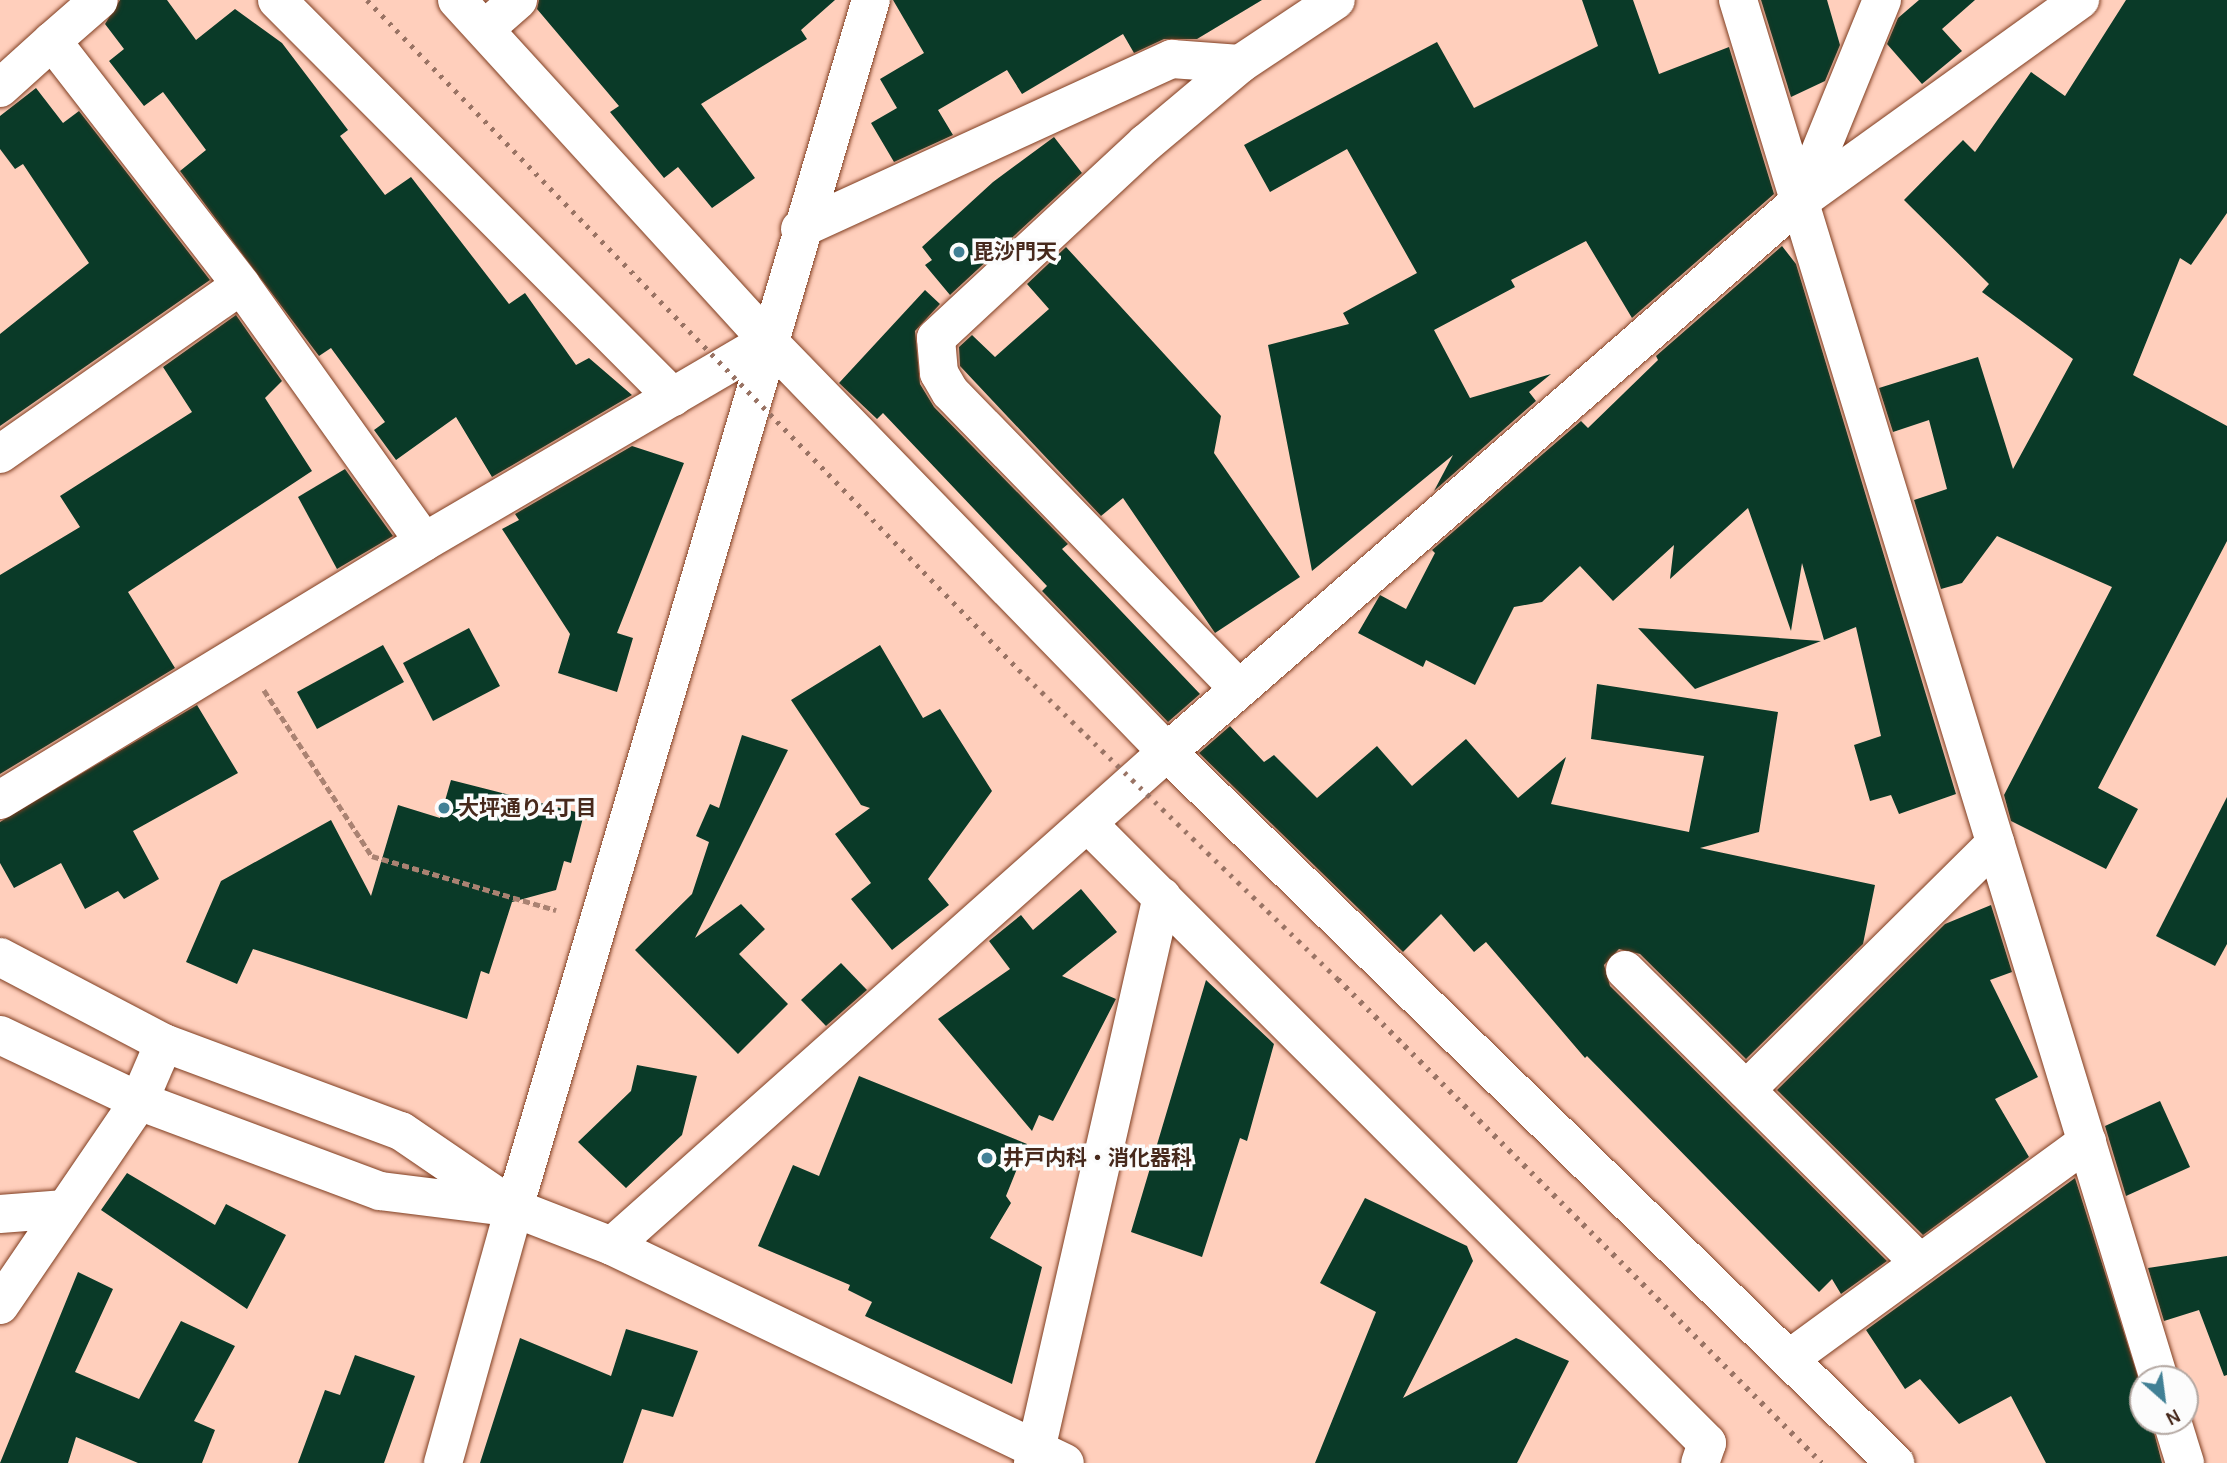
<!DOCTYPE html>
<html>
<head>
<meta charset="utf-8">
<style>
  body { margin:0 }
  #map { position:relative; width:2227px; height:1463px; overflow:hidden; background:#ffcfbc; font-family:Karla,"Noto Sans JP",sans-serif }
  div>[style] { position:absolute }
  [style*='--x'] { left:calc(var(--x)*1px); top:calc(var(--y)*1px); width:calc(var(--w)*1px); rotate:calc(var(--a)*1deg) }
  .building>* { inset:0; background:#0a3a28 }
  .path>* { height:4.5px; margin-top:-2.25px; transform-origin:0; background:repeating-linear-gradient(90deg,#aa8272 0 7px,transparent 0 10.5px) }
  .roads { filter:drop-shadow(0 0 2px #803e21) drop-shadow(0 0 2px #803e21) }
  .minor>* { height:38px; margin:-19px; padding:0 19px; transform-origin:19px; border-radius:19px; background:#fff }
  .rail>* { height:5px; margin-top:-2.5px; transform-origin:0; background:repeating-linear-gradient(90deg,#997364 0 3.5px,transparent 0 10.5px) }
  .dots>* { width:19px; height:19px; translate:-50% -50%; box-sizing:border-box; border:4px solid #fcfcfc; border-radius:50% }
  span { translate:-50% -50%; white-space:nowrap; text-align:center; line-height:1.15; -webkit-text-stroke:7px #fcfcfc; paint-order:stroke }
  .poi-label { font-size:21px; color:#47291c; font-weight:700 }
  .left { translate:0 -50%; text-align:left }
  .north { position:absolute; left:2129px; top:1365px; width:70px; height:70px; box-sizing:border-box; background:#fcfcfc; border:2px solid #b4a8a2; border-radius:50%; rotate:152deg; font-size:19px; font-weight:700; line-height:28px; text-align:center; color:#47291c }
  .north::after { content:''; display:block; margin:auto; width:24px; height:32px; background:#418095; clip-path:polygon(50% 0,100% 100%,50% 72%,0 100%) }
</style>
</head>
<body>
<div id="map">
  <div class="building">
    <div style="clip-path:polygon(120px 0,167px 0,196px 40px,235px 9px,282px 43px,348px 130px,340px 136px,385px 195px,411px 177px,509px 304px,525px 293px,576px 365px,589px 358px,632px 395px,492px 477px,456px 417px,396px 460px,374px 430px,385px 422px,331px 348px,319px 356px,180px 171px,206px 150px,163px 92px,144px 106px,109px 61px,124px 49px,105px 24px)"></div>
    <div style="clip-path:polygon(539px 0,835px 0,801px 30px,807px 39px,701px 104px,755px 178px,712px 208px,678px 167px,664px 178px,610px 112px,619px 106px,537px 9px)"></div>
    <div style="clip-path:polygon(893px 0,1262px 0,1197px 39px,1164px 39px,1134px 53px,1123px 34px,1022px 94px,1007px 70px,938px 110px,953px 135px,894px 162px,871px 123px,897px 108px,880px 79px,924px 53px)"></div>
    <div style="clip-path:polygon(1582px 0,1633px 0,1659px 74px,1729px 47px,1774px 194px,1632px 318px,1586px 241px,1511px 280px,1515px 287px,1434px 330px,1470px 398px,1551px 374px,1529px 392px,1536px 401px,1434px 491px,1453px 455px,1312px 571px,1268px 345px,1349px 324px,1343px 313px,1417px 273px,1347px 149px,1270px 192px,1244px 145px,1437px 42px,1474px 108px,1598px 46px)"></div>
    <div style="clip-path:polygon(1761px 0,1827px 0,1840px 45px,1825px 81px,1791px 97px)"></div>
    <div style="clip-path:polygon(1919px 0,1975px 0,1942px 29px,1962px 51px,1922px 84px,1887px 44px,1898px 18px)"></div>
    <div style="clip-path:polygon(2126px 0,2227px 0,2227px 213px,2191px 265px,2180px 258px,2133px 375px,2227px 426px,2227px 541px,2098px 788px,2138px 809px,2106px 869px,2011px 821px,2004px 795px,2112px 587px,1997px 536px,1962px 583px,1941px 589px,1914px 500px,1947px 489px,1929px 420px,1893px 432px,1879px 388px,1978px 357px,2013px 469px,2073px 359px,1982px 292px,1989px 284px,1904px 200px,1963px 140px,1975px 152px,2031px 72px,2065px 96px)"></div>
    <div style="clip-path:polygon(36px 88px,63px 123px,79px 111px,210px 280px,0 426px,0 334px,89px 263px,23px 164px,15px 169px,0 149px,0 116px)"></div>
    <div style="clip-path:polygon(1054px 137px,1082px 173px,950px 295px,925px 265px,932px 260px,922px 247px,993px 182px)"></div>
    <div style="clip-path:polygon(1782px 246px,1796px 264px,1956px 794px,1899px 814px,1891px 795px,1870px 801px,1854px 745px,1881px 736px,1856px 627px,1824px 640px,1802px 563px,1791px 631px,1748px 508px,1670px 579px,1674px 545px,1613px 601px,1580px 566px,1542px 602px,1514px 607px,1475px 685px,1426px 660px,1423px 667px,1358px 633px,1380px 595px,1406px 609px,1435px 553px,1432px 550px,1581px 421px,1588px 428px,1658px 360px,1656px 356px)"></div>
    <div style="clip-path:polygon(1066px 247px,1221px 416px,1214px 453px,1300px 577px,1215px 633px,1123px 498px,1101px 516px,960px 366px,959px 347px,972px 335px,995px 357px,1049px 309px,1027px 284px)"></div>
    <div style="clip-path:polygon(925px 290px,940px 304px,915px 331px,920px 384px,934px 407px,1068px 544px,1062px 549px,1200px 694px,1168px 722px,1042px 591px,1047px 586px,883px 413px,877px 419px,839px 383px)"></div>
    <div style="clip-path:polygon(236px 315px,282px 381px,265px 398px,312px 471px,128px 592px,175px 668px,0 774px,0 575px,80px 527px,60px 496px,192px 412px,163px 367px)"></div>
    <div style="clip-path:polygon(632px 446px,684px 463px,617px 633px,633px 638px,617px 692px,558px 673px,570px 634px,502px 529px,519px 520px,515px 514px)"></div>
    <div style="clip-path:polygon(345px 469px,393px 536px,337px 569px,298px 497px)"></div>
    <div style="clip-path:polygon(469px 628px,500px 686px,433px 721px,403px 663px)"></div>
    <div style="clip-path:polygon(1638px 628px,1821px 641px,1695px 689px)"></div>
    <div style="clip-path:polygon(383px 645px,404px 682px,317px 729px,297px 692px)"></div>
    <div style="clip-path:polygon(880px 645px,923px 718px,940px 709px,992px 791px,928px 879px,949px 905px,892px 950px,851px 899px,871px 883px,835px 834px,870px 808px,861px 805px,791px 700px)"></div>
    <div style="clip-path:polygon(1597px 684px,1778px 712px,1759px 832px,1700px 848px,1875px 885px,1863px 944px,1746px 1059px,1640px 954px,1619px 949px,1604px 965px,1610px 986px,1887px 1261px,1841px 1294px,1832px 1279px,1819px 1292px,1587px 1056px,1585px 1058px,1486px 942px,1474px 952px,1441px 914px,1403px 952px,1199px 753px,1230px 726px,1264px 762px,1274px 755px,1317px 798px,1377px 746px,1412px 786px,1466px 739px,1518px 798px,1566px 757px,1551px 804px,1689px 832px,1704px 756px,1591px 739px)"></div>
    <div style="clip-path:polygon(197px 705px,238px 773px,133px 831px,159px 879px,124px 899px,118px 891px,85px 909px,61px 863px,14px 888px,0 863px,0 822px)"></div>
    <div style="clip-path:polygon(742px 735px,788px 750px,695px 938px,741px 904px,765px 929px,739px 954px,788px 1004px,738px 1054px,635px 950px,692px 894px,709px 842px,696px 836px,710px 804px,719px 808px)"></div>
    <div style="clip-path:polygon(451px 780px,584px 814px,571px 863px,564px 861px,556px 890px,512px 902px,489px 974px,481px 971px,467px 1019px,253px 949px,237px 984px,186px 962px,221px 881px,331px 820px,371px 896px,398px 805px,440px 818px)"></div>
    <div style="clip-path:polygon(2227px 797px,2227px 944px,2215px 966px,2156px 936px)"></div>
    <div style="clip-path:polygon(1081px 889px,1117px 932px,1062px 976px,1116px 999px,1053px 1121px,1039px 1115px,1032px 1131px,938px 1019px,1010px 969px,989px 941px,1021px 915px,1033px 930px)"></div>
    <div style="clip-path:polygon(1991px 905px,2012px 972px,1990px 980px,2038px 1077px,1995px 1099px,2029px 1157px,1923px 1235px,1777px 1090px,1945px 924px)"></div>
    <div style="clip-path:polygon(841px 963px,867px 990px,826px 1026px,801px 1000px)"></div>
    <div style="clip-path:polygon(1206px 980px,1274px 1044px,1247px 1141px,1240px 1138px,1202px 1257px,1131px 1232px)"></div>
    <div style="clip-path:polygon(637px 1065px,697px 1076px,682px 1135px,626px 1188px,578px 1142px,631px 1091px)"></div>
    <div style="clip-path:polygon(859px 1076px,1027px 1144px,1006px 1196px,1011px 1203px,990px 1238px,1042px 1267px,1012px 1384px,865px 1316px,872px 1302px,848px 1290px,850px 1285px,758px 1246px,793px 1165px,819px 1176px)"></div>
    <div style="clip-path:polygon(2160px 1101px,2190px 1167px,2126px 1196px,2105px 1126px)"></div>
    <div style="clip-path:polygon(127px 1173px,215px 1225px,226px 1204px,286px 1235px,247px 1309px,101px 1210px)"></div>
    <div style="clip-path:polygon(2075px 1178px,2143px 1393px,2143px 1421px,2151px 1421px,2162px 1463px,2046px 1463px,2011px 1396px,1959px 1424px,1920px 1379px,1905px 1389px,1866px 1330px)"></div>
    <div style="clip-path:polygon(1365px 1198px,1467px 1246px,1473px 1261px,1403px 1398px,1516px 1338px,1569px 1361px,1517px 1463px,1315px 1463px,1376px 1312px,1320px 1283px)"></div>
    <div style="clip-path:polygon(2227px 1256px,2227px 1375px,2224px 1376px,2199px 1310px,2164px 1321px,2148px 1268px)"></div>
    <div style="clip-path:polygon(78px 1272px,113px 1289px,75px 1372px,139px 1399px,181px 1321px,235px 1346px,194px 1421px,215px 1430px,202px 1463px,138px 1463px,76px 1437px,68px 1463px,0 1463px)"></div>
    <div style="clip-path:polygon(626px 1329px,698px 1351px,673px 1417px,642px 1409px,623px 1463px,480px 1463px,520px 1338px,611px 1376px)"></div>
    <div style="clip-path:polygon(355px 1355px,415px 1376px,384px 1463px,298px 1463px,325px 1390px,340px 1395px)"></div>
  </div>
  <div class="path">
    <div style="--x:264;--y:690;--w:198;--a:57"></div>
    <div style="--x:372;--y:856;--w:192;--a:16.4"></div>
  </div>
  <div class="roads">
    <div class="minor">
      <div style="--x:277;--y:0;--w:561;--a:45.07"></div>
      <div style="--x:457;--y:0;--w:462;--a:47.6"></div>
      <div style="--x:768;--y:341;--w:573;--a:45.85"></div>
      <div style="--x:1167;--y:752;--w:1018;--a:44.32"></div>
      <div style="--x:1738;--y:0;--w:1442;--a:73.02"></div>
      <div style="--x:485;--y:29;--w:44;--a:-41.3"></div>
      <div style="--x:52;--y:41;--w:62;--a:-41.1"></div>
      <div style="--x:0;--y:88;--w:70;--a:-42.1"></div>
      <div style="--x:52;--y:41;--w:309;--a:52.2"></div>
      <div style="--x:241;--y:285;--w:315;--a:54.5"></div>
      <div style="--x:1800;--y:201;--w:217;--a:-67.8"></div>
      <div style="--x:800;--y:229;--w:409;--a:-24.6"></div>
      <div style="--x:1172;--y:59;--w:68;--a:4.2"></div>
      <div style="--x:1240;--y:64;--w:115;--a:-33.7"></div>
      <div style="--x:0;--y:454;--w:294;--a:-35"></div>
      <div style="--x:1239;--y:689;--w:414;--a:-134.2"></div>
      <div style="--x:950;--y:392;--w:22;--a:-120"></div>
      <div style="--x:939;--y:373;--w:35;--a:-95"></div>
      <div style="--x:936;--y:338;--w:287;--a:-42.9"></div>
      <div style="--x:1146;--y:143;--w:123;--a:-40"></div>
      <div style="--x:0;--y:800;--w:496;--a:-31.3"></div>
      <div style="--x:424;--y:542;--w:398;--a:-30.3"></div>
      <div style="--x:1089;--y:825;--w:874;--a:45"></div>
      <div style="--x:1707;--y:1443;--w:21;--a:109"></div>
      <div style="--x:0;--y:957;--w:185;--a:27.7"></div>
      <div style="--x:164;--y:1043;--w:253;--a:20.4"></div>
      <div style="--x:401;--y:1131;--w:137;--a:34.3"></div>
      <div style="--x:514;--y:1208;--w:105;--a:21.2"></div>
      <div style="--x:612;--y:1246;--w:502;--a:25.6"></div>
      <div style="--x:1625;--y:970;--w:416;--a:44.8"></div>
      <div style="--x:0;--y:1035;--w:154;--a:25.4"></div>
      <div style="--x:139;--y:1101;--w:257;--a:20.5"></div>
      <div style="--x:380;--y:1191;--w:129;--a:7.1"></div>
      <div style="--x:1746;--y:1090;--w:351;--a:-44.7"></div>
      <div style="--x:0;--y:1214;--w:65;--a:-4.4"></div>
      <div style="--x:612;--y:1246;--w:743;--a:-41.67"></div>
      <div style="--x:1167;--y:752;--w:839;--a:-41.04"></div>
      <div style="--x:1800;--y:201;--w:345;--a:-35.7"></div>
      <div style="--x:0;--y:1305;--w:247;--a:-55.7"></div>
      <div style="--x:139;--y:1101;--w:63;--a:-66.7"></div>
      <div style="--x:1789;--y:1359;--w:369;--a:-36.1"></div>
      <div style="--x:2172;--y:1421;--w:44;--a:72.8"></div>
      <div style="--x:443;--y:1463;--w:265;--a:-74.4"></div>
      <div style="--x:514;--y:1208;--w:1260;--a:-73.54"></div>
      <div style="--x:1033;--y:1463;--w:581;--a:-77.18"></div>
    </div>
  </div>
  <div class="rail">
    <div style="--x:367;--y:0;--w:935;--a:45.78"></div>
    <div style="--x:1019;--y:670;--w:444;--a:44.1"></div>
    <div style="--x:1338;--y:979;--w:684;--a:45"></div>
  </div>
  <div class="dots">
    <div style="left:959px;top:252px;background:#418095"></div>
    <div style="left:444px;top:808px;background:#418095"></div>
    <div style="left:987px;top:1158px;background:#418095"></div>
  </div>
  <div class="poi-label">
    <span class="left" style="left:973px;top:252px">毘沙門天</span>
    <span class="left" style="left:458px;top:808px">大坪通り4丁目</span>
    <span class="left" style="left:1003px;top:1158px">井戸内科・消化器科</span>
  </div>
  <div class="north">N</div>
</div>
</body>
</html>
